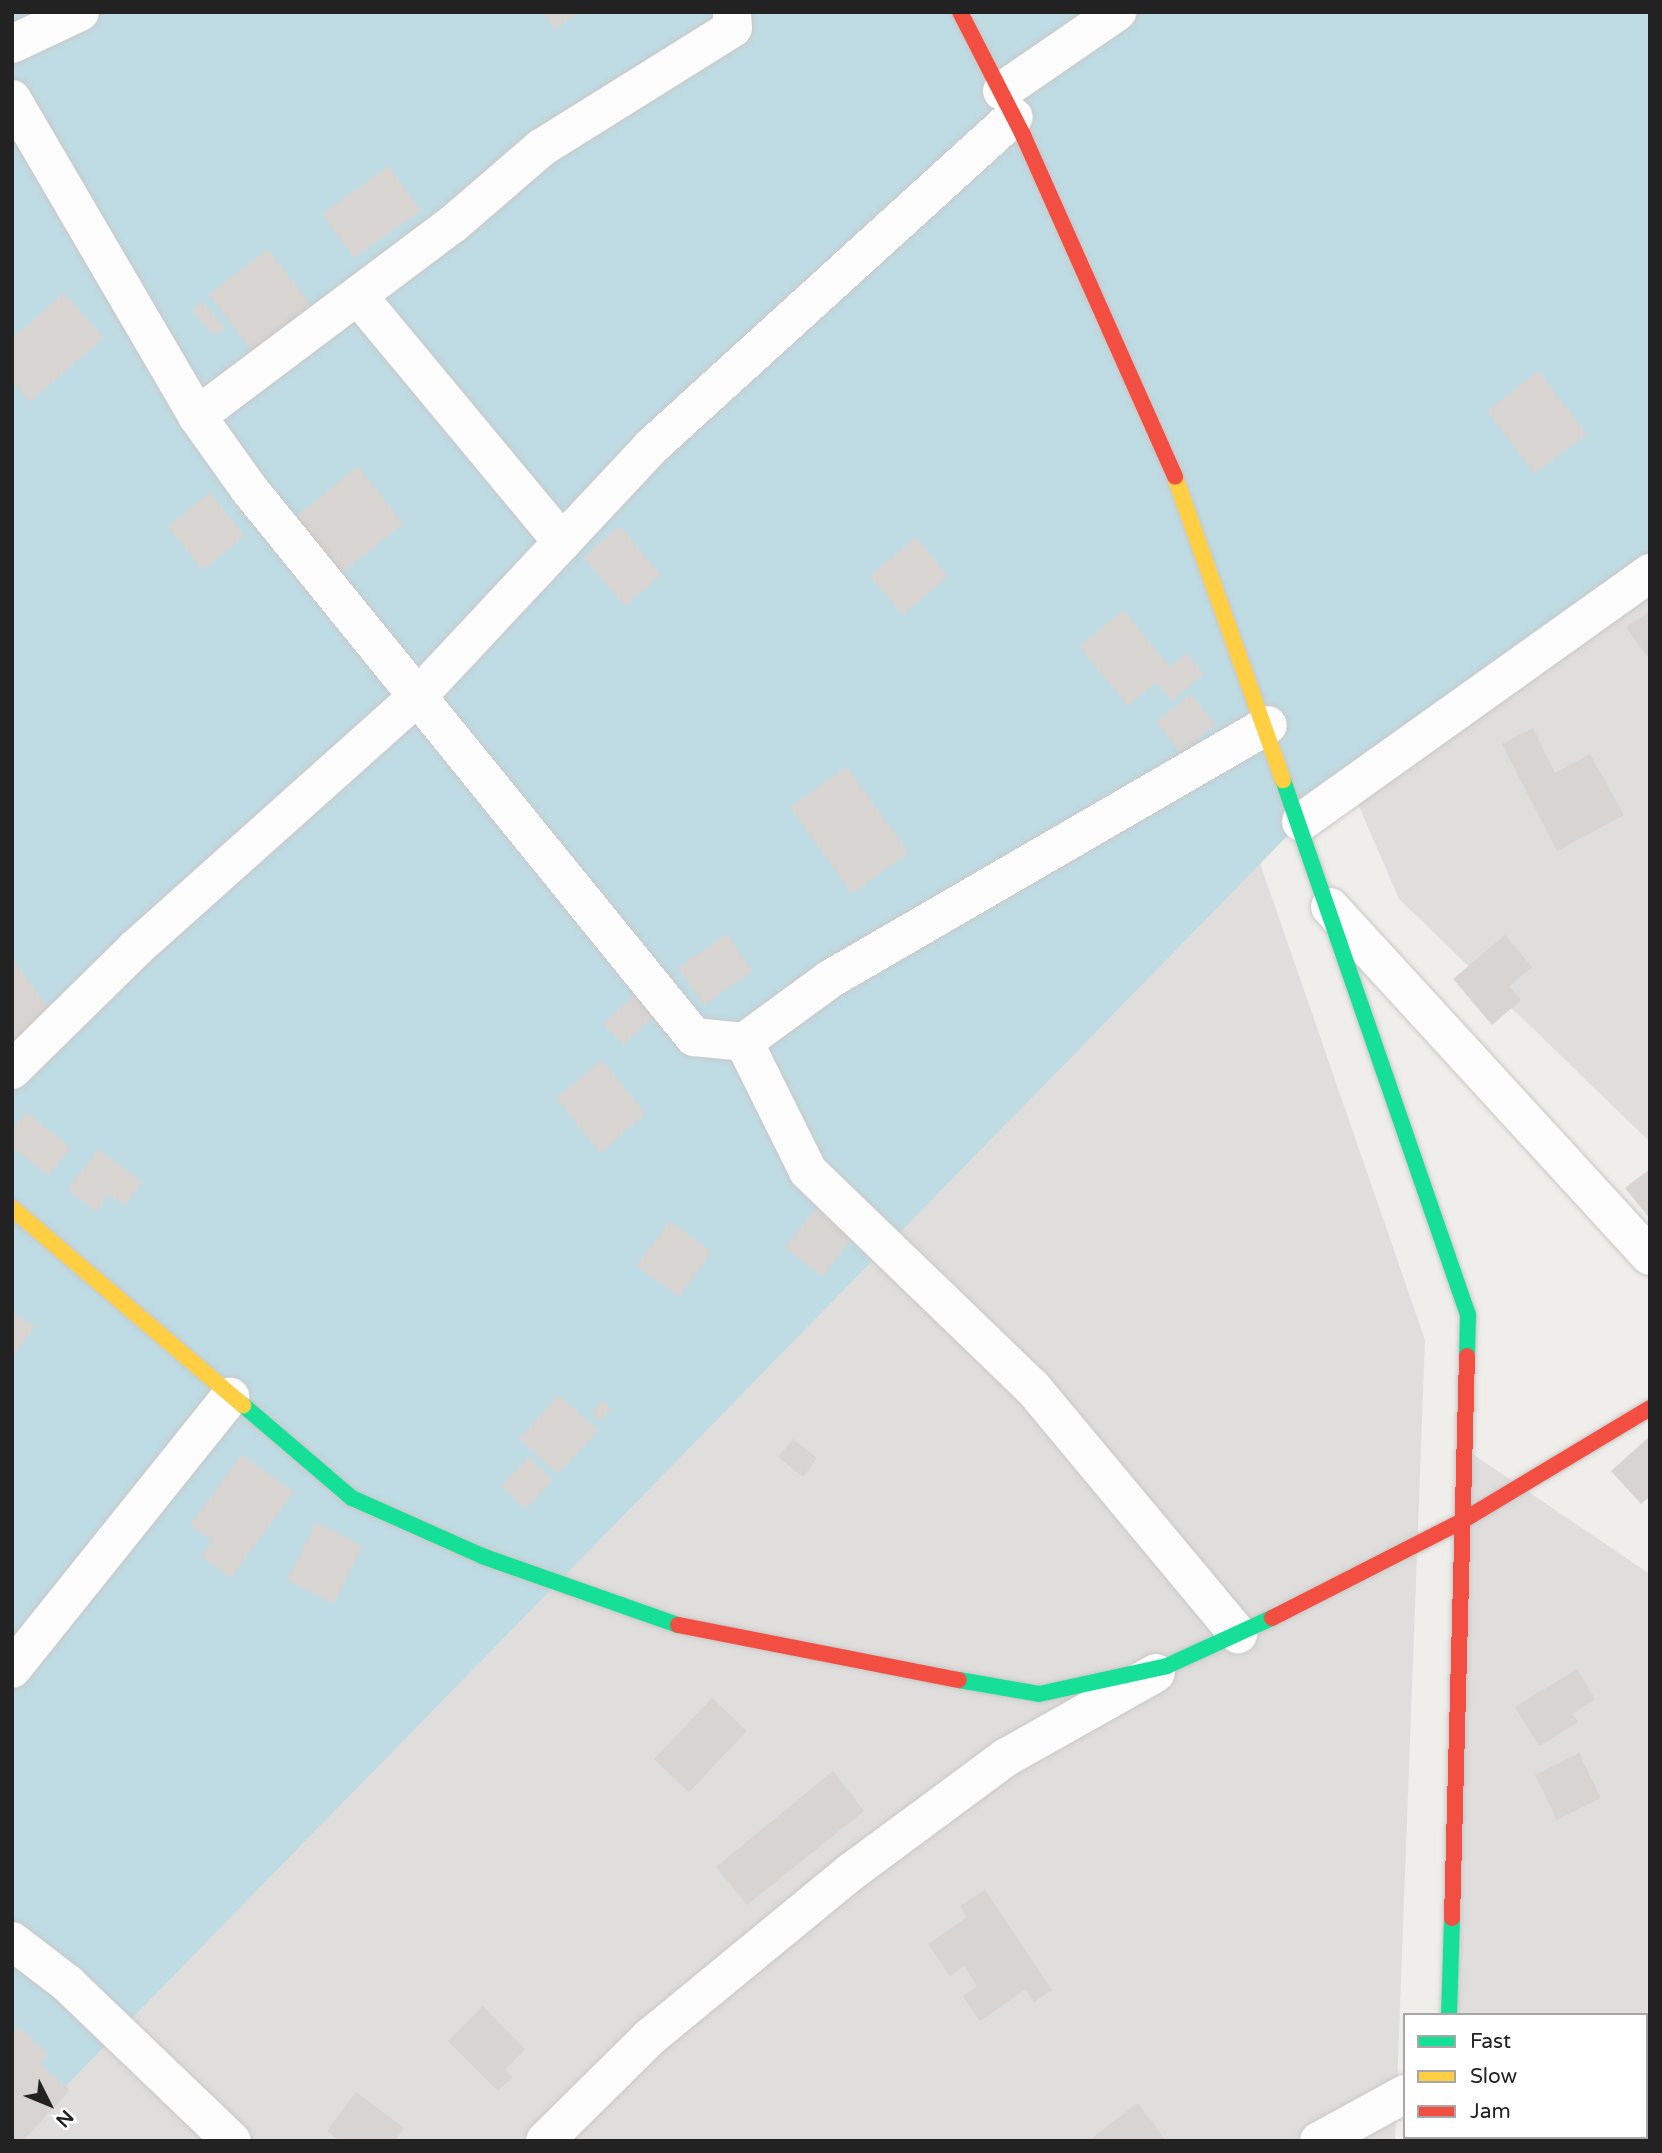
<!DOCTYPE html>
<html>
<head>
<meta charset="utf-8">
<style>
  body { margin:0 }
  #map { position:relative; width:1662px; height:2153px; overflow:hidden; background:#f0eeeb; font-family:"Varela Round",sans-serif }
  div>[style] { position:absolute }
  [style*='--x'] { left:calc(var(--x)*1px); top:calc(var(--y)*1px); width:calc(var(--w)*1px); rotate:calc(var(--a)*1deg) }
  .residential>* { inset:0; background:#dfdedc }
  .water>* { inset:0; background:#bfdbe3 }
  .building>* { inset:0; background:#d7d4d2 }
  .roads { filter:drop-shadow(0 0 2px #c9c8c7) drop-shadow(0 0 2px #c9c8c7) }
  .street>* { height:38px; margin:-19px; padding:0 19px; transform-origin:19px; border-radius:19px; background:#fdfcfc }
  .fast>* { height:16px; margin:-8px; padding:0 8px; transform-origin:8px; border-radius:8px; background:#16e098 }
  .slow>* { height:16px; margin:-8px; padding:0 8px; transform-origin:8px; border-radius:8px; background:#ffcf43 }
  .jam>* { height:16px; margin:-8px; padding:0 8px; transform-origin:8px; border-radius:8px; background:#f24e42 }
  span { translate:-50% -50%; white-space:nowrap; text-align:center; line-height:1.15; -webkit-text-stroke:5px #fff; paint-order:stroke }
  .frame { position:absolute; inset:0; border:14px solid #222; pointer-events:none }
  .legend { position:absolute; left:1403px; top:2013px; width:245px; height:126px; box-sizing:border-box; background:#fff; border:2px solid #a7a7a7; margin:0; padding:9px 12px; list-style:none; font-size:21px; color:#222 }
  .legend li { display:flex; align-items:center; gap:14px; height:35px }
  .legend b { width:35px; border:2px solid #a7a7a7 }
  .north { position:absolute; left:14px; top:2069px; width:70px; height:70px; -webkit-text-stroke:5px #fff; paint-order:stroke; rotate:133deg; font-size:19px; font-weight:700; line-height:28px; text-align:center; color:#222 }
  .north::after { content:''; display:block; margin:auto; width:24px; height:32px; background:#222; clip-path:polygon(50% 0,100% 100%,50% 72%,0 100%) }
</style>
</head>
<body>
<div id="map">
  <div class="residential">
    <div style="clip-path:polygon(12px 12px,1040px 227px,1425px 1340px,1395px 2141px,12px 2141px)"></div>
    <div style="clip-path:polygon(1016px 12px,1650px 12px,1650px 1142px,1399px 899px)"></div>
    <div style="clip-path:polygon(1465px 1449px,1650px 1574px,1650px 2141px,1444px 2141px,1646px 2137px,1646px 2015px,1448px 2015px)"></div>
  </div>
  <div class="water">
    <div style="clip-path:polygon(12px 12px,1650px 12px,1650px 573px,1301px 822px,12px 2141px)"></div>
  </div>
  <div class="building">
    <div style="clip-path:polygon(543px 12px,580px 12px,555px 30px)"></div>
    <div style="clip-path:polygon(389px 166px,421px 211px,354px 258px,322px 214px)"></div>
    <div style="clip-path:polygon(268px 249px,326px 324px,267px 370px,209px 295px)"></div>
    <div style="clip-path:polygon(64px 293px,104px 338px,30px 402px,12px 381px,12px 338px)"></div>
    <div style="clip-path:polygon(202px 301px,225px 327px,214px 336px,192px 311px)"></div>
    <div style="clip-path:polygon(1539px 371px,1587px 434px,1535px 474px,1487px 411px)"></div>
    <div style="clip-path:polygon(358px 466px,404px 524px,333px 580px,288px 523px)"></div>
    <div style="clip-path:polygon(210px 492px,245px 536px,203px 570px,168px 527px)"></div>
    <div style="clip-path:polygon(620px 526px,661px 575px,625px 606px,583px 557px)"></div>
    <div style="clip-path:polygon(916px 537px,948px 576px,903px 615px,870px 576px)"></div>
    <div style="clip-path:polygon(1124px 610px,1170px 667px,1187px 653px,1204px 674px,1172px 701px,1157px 683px,1128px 706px,1079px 646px)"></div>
    <div style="clip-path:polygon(1650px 611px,1650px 660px,1626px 627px)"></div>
    <div style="clip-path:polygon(1191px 694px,1216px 724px,1181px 753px,1156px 722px)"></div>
    <div style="clip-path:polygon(1533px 728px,1555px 773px,1590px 754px,1624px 815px,1557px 851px,1502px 744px)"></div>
    <div style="clip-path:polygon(847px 766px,909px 853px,852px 894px,790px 807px)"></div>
    <div style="clip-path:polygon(727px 934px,753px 971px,704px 1005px,678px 968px)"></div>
    <div style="clip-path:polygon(1505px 935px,1532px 967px,1509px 986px,1521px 1000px,1492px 1025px,1453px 979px)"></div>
    <div style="clip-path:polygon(12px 958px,59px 1022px,12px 1055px)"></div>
    <div style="clip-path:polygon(636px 994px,656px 1015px,623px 1045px,603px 1024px)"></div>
    <div style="clip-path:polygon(602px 1060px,646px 1114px,600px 1153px,556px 1098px)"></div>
    <div style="clip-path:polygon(27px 1112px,71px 1148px,49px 1176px,12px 1147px,12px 1129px)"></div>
    <div style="clip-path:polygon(98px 1149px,143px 1182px,125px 1206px,109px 1194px,97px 1212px,67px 1190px)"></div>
    <div style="clip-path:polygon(1650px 1169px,1650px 1219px,1625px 1188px)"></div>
    <div style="clip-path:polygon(816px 1208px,853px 1238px,822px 1277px,785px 1247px)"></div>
    <div style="clip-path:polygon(670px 1221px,712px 1252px,679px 1297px,636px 1266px)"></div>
    <div style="clip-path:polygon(12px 1312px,35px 1327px,12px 1358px)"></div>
    <div style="clip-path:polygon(559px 1395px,599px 1430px,558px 1474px,519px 1439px)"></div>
    <div style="clip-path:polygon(602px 1400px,611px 1409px,600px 1421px,592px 1412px)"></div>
    <div style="clip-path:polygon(1650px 1436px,1650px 1496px,1641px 1504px,1611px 1471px)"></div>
    <div style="clip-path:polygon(793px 1439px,817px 1458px,803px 1477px,778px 1457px)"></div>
    <div style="clip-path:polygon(242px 1454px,294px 1492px,231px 1578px,201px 1557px,212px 1541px,190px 1525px)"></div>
    <div style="clip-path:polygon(529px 1457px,553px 1480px,526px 1509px,501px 1486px)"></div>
    <div style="clip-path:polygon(316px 1522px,363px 1546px,334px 1604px,287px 1580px)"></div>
    <div style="clip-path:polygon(1577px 1669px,1595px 1699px,1572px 1714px,1578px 1722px,1539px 1746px,1515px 1707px)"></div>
    <div style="clip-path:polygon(712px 1698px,747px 1731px,689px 1792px,654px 1759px)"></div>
    <div style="clip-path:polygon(1579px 1753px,1601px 1798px,1557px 1820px,1535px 1775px)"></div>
    <div style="clip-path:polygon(833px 1771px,864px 1811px,747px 1905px,716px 1867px)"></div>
    <div style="clip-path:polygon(985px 1890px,1052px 1990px,1034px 2002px,1026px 1989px,980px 2021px,963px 1996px,977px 1986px,964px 1966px,950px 1976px,928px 1944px,967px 1917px,960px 1906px)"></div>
    <div style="clip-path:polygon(483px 2006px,525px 2049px,505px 2070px,512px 2077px,498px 2091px,448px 2041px)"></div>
    <div style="clip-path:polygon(19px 2027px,49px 2054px,40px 2063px,70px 2090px,23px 2141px,12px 2141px,12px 2034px)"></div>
    <div style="clip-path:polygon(1646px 2087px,1650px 2141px,1616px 2141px,1646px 2137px)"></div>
    <div style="clip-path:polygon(356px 2092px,404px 2128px,395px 2141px,340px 2141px,327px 2131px)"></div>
    <div style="clip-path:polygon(1138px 2103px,1166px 2141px,1088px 2141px)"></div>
  </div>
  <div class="roads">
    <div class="street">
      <div style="--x:12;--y:44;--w:75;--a:-25.2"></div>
      <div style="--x:1002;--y:91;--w:140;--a:-34.5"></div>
      <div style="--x:12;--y:99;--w:367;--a:59.7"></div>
      <div style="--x:197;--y:416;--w:90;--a:54.5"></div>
      <div style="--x:249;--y:489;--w:706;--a:50.92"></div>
      <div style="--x:694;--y:1037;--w:50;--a:5.7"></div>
      <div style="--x:744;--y:1042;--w:107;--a:-36.2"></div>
      <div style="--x:830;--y:979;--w:506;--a:-30.11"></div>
      <div style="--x:358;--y:296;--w:320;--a:50.3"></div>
      <div style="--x:197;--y:416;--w:320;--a:-36.9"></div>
      <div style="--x:453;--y:224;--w:116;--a:-40.8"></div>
      <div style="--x:541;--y:148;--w:226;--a:-32"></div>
      <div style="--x:733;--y:28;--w:16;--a:-94"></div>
      <div style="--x:1301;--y:822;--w:429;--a:-35.5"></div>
      <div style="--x:1330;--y:907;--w:473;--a:47.5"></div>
      <div style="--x:744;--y:1042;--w:144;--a:63.6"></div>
      <div style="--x:808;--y:1171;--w:311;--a:44"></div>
      <div style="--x:1032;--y:1387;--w:322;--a:50.2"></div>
      <div style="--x:12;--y:1070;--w:173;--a:-44.5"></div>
      <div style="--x:135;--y:949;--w:381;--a:-41.8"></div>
      <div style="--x:419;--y:695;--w:341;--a:-46.9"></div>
      <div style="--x:652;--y:446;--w:489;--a:-42.3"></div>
      <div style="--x:12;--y:1669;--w:349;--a:-51.3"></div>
      <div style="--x:12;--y:1941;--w:71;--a:37.5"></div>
      <div style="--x:68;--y:1984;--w:227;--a:43.8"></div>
      <div style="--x:545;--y:2141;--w:148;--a:-44.7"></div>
      <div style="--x:650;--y:2037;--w:260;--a:-39.4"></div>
      <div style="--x:851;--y:1872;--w:192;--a:-36.5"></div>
      <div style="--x:1005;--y:1758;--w:173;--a:-29.4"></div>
      <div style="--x:1319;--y:2141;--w:98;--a:-28.7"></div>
    </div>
    <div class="fast">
      <div style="--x:1283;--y:780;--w:566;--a:70.92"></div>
      <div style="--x:1468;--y:1315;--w:41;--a:91.4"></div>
      <div style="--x:243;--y:1405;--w:143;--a:40.5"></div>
      <div style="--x:352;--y:1498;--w:142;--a:24"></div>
      <div style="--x:482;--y:1556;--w:208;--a:19.4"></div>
      <div style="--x:959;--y:1680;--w:81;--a:9.9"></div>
      <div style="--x:1039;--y:1694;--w:131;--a:-12.3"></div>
      <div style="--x:1167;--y:1666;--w:115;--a:-24.6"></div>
      <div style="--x:1449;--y:2015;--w:97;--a:-88.2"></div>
    </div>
    <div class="slow">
      <div style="--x:1175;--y:477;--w:322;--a:70.4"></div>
      <div style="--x:12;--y:1208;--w:304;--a:40.5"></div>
      <div style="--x:1446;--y:2137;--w:4;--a:90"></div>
    </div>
    <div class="jam">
      <div style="--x:960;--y:12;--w:138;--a:62.9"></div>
      <div style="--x:1023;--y:135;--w:374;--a:66"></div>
      <div style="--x:1272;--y:1618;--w:213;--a:-27"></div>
      <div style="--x:1462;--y:1521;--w:219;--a:-31"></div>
      <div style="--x:678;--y:1625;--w:286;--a:11.1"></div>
      <div style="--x:1452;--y:1918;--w:562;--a:-88.47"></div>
    </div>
  </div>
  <div class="frame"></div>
  <ul class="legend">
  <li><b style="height:9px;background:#16e098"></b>Fast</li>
  <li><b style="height:9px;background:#ffcf43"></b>Slow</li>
  <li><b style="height:9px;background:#f24e42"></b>Jam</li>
  </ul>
  <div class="north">N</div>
</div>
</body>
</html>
